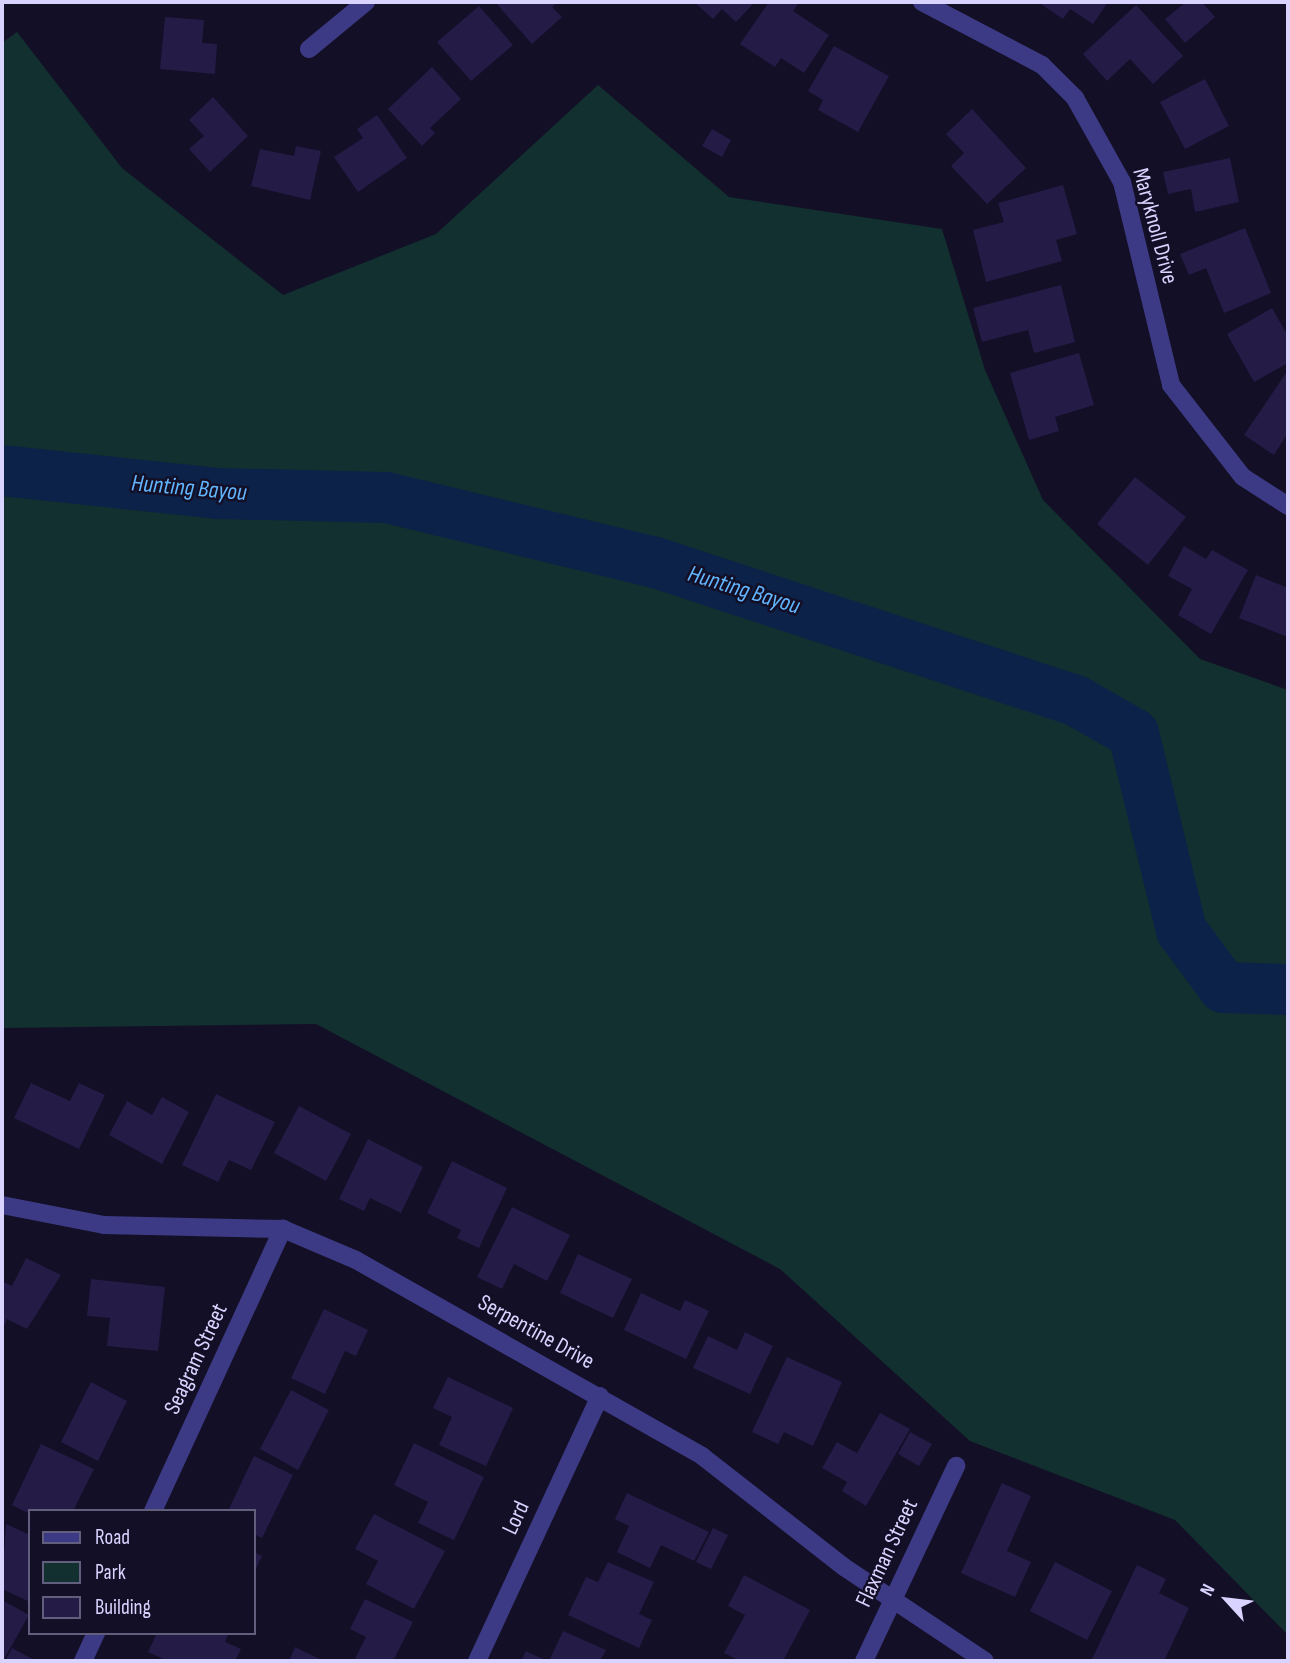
<!DOCTYPE html>
<html>
<head>
<meta charset="utf-8">
<style>
  body { margin:0 }
  #map { position:relative; width:1290px; height:1663px; overflow:hidden; background:#130f26; font-family:"Sofia Sans Condensed",sans-serif }
  div>[style] { position:absolute }
  [style*='--x'] { left:calc(var(--x)*1px); top:calc(var(--y)*1px); width:calc(var(--w)*1px); rotate:calc(var(--a)*1deg) }
  .green>* { inset:0; background:#12302f }
  .river>* { height:51px; margin:-25.5px; padding:0 25.5px; transform-origin:25.5px; border-radius:25.5px; background:#0c2248 }
  .building>* { inset:0; background:#241b47 }
  .minor>* { height:18px; margin:-9px; padding:0 9px; transform-origin:9px; border-radius:9px; background:#3d3a85 }
  span { translate:-50% -50%; white-space:nowrap; text-align:center; line-height:1.15; -webkit-text-stroke:5px #130f26; paint-order:stroke }
  .street-label { font-size:23px; color:#d9d4ff }
  .water-label { font-size:24px; color:#62b6ff; font-style:italic }
  .frame { position:absolute; inset:0; border:4px solid #d9d4ff; pointer-events:none }
  .legend { position:absolute; left:28px; top:1509px; width:228px; height:126px; box-sizing:border-box; background:#130f26; border:2px solid #625e7d; margin:0; padding:9px 12px; list-style:none; font-size:21px; color:#d9d4ff }
  .legend li { display:flex; align-items:center; gap:14px; height:35px }
  .legend b { width:35px; border:2px solid #625e7d }
  .north { position:absolute; left:1192px; top:1565px; width:70px; height:70px; -webkit-text-stroke:5px #130f26; paint-order:stroke; rotate:297deg; font-size:19px; font-weight:700; line-height:28px; text-align:center; color:#d9d4ff }
  .north::after { content:''; display:block; margin:auto; width:24px; height:32px; background:#d9d4ff; clip-path:polygon(50% 0,100% 100%,50% 72%,0 100%) }
</style>
</head>
<body>
<div id="map">
  <div class="green">
    <div style="clip-path:polygon(17px 32px,122px 168px,283px 295px,436px 234px,598px 85px,729px 197px,942px 229px,985px 370px,1043px 500px,1200px 659px,1288px 690px,1288px 1635px,1175px 1520px,970px 1441px,780px 1269px,316px 1024px,2px 1028px,2px 43px)"></div>
  </div>
  <div class="river">
    <div style="--x:2;--y:470;--w:218;--a:6.1"></div>
    <div style="--x:219;--y:493;--w:167;--a:1.4"></div>
    <div style="--x:386;--y:497;--w:277;--a:13.6"></div>
    <div style="--x:655;--y:562;--w:442;--a:18.2"></div>
    <div style="--x:1075;--y:700;--w:67;--a:29.6"></div>
    <div style="--x:1133;--y:733;--w:203;--a:76.3"></div>
    <div style="--x:1181;--y:930;--w:71;--a:53.6"></div>
    <div style="--x:1223;--y:987;--w:65;--a:1.8"></div>
  </div>
  <div class="building">
    <div style="clip-path:polygon(495px 2px,558px 2px,552px 7px,562px 17px,532px 44px)"></div>
    <div style="clip-path:polygon(694px 2px,755px 2px,736px 22px,722px 9px,713px 19px)"></div>
    <div style="clip-path:polygon(769px 2px,799px 2px,793px 11px,829px 35px,804px 73px,781px 58px,775px 67px,740px 44px)"></div>
    <div style="clip-path:polygon(1038px 2px,1108px 2px,1093px 24px,1070px 9px,1063px 19px)"></div>
    <div style="clip-path:polygon(1186px 2px,1202px 2px,1215px 17px,1185px 43px,1165px 19px)"></div>
    <div style="clip-path:polygon(1136px 5px,1183px 56px,1153px 84px,1130px 59px,1107px 81px,1083px 54px)"></div>
    <div style="clip-path:polygon(479px 6px,513px 45px,471px 81px,437px 42px)"></div>
    <div style="clip-path:polygon(165px 17px,204px 20px,202px 43px,217px 44px,215px 74px,160px 69px)"></div>
    <div style="clip-path:polygon(834px 46px,889px 76px,858px 132px,818px 110px,823px 100px,808px 91px)"></div>
    <div style="clip-path:polygon(432px 67px,461px 99px,430px 128px,435px 133px,422px 146px,388px 109px)"></div>
    <div style="clip-path:polygon(1205px 79px,1229px 126px,1185px 149px,1160px 102px)"></div>
    <div style="clip-path:polygon(213px 97px,248px 136px,210px 172px,189px 149px,204px 136px,189px 120px)"></div>
    <div style="clip-path:polygon(972px 109px,1026px 168px,987px 204px,951px 166px,964px 153px,946px 134px)"></div>
    <div style="clip-path:polygon(377px 115px,407px 158px,358px 192px,334px 157px,363px 138px,357px 129px)"></div>
    <div style="clip-path:polygon(712px 129px,731px 140px,722px 157px,702px 146px)"></div>
    <div style="clip-path:polygon(296px 146px,321px 151px,310px 200px,251px 186px,260px 149px,294px 156px)"></div>
    <div style="clip-path:polygon(1230px 158px,1239px 202px,1195px 212px,1191px 189px,1168px 194px,1163px 172px)"></div>
    <div style="clip-path:polygon(1063px 185px,1077px 234px,1056px 240px,1062px 261px,986px 282px,973px 230px,1004px 222px,998px 203px)"></div>
    <div style="clip-path:polygon(1245px 228px,1271px 293px,1224px 313px,1206px 268px,1189px 275px,1180px 254px)"></div>
    <div style="clip-path:polygon(1061px 285px,1075px 342px,1034px 353px,1028px 330px,982px 342px,973px 308px)"></div>
    <div style="clip-path:polygon(1272px 308px,1288px 336px,1288px 363px,1254px 382px,1227px 334px)"></div>
    <div style="clip-path:polygon(1079px 353px,1094px 405px,1055px 417px,1059px 431px,1029px 440px,1010px 373px)"></div>
    <div style="clip-path:polygon(1288px 370px,1288px 433px,1274px 455px,1244px 435px)"></div>
    <div style="clip-path:polygon(1135px 477px,1186px 517px,1148px 565px,1097px 524px)"></div>
    <div style="clip-path:polygon(1184px 546px,1206px 559px,1212px 550px,1248px 570px,1211px 634px,1178px 615px,1192px 589px,1168px 576px)"></div>
    <div style="clip-path:polygon(1256px 575px,1288px 588px,1288px 637px,1239px 618px)"></div>
    <div style="clip-path:polygon(31px 1083px,70px 1101px,79px 1083px,105px 1095px,79px 1149px,14px 1118px)"></div>
    <div style="clip-path:polygon(216px 1094px,275px 1122px,251px 1170px,229px 1160px,218px 1182px,182px 1165px)"></div>
    <div style="clip-path:polygon(162px 1097px,189px 1112px,162px 1164px,109px 1135px,127px 1101px,152px 1115px)"></div>
    <div style="clip-path:polygon(299px 1106px,351px 1134px,326px 1181px,274px 1153px)"></div>
    <div style="clip-path:polygon(368px 1139px,423px 1167px,401px 1213px,370px 1198px,364px 1211px,339px 1199px)"></div>
    <div style="clip-path:polygon(452px 1161px,507px 1188px,479px 1248px,457px 1238px,461px 1230px,427px 1213px)"></div>
    <div style="clip-path:polygon(512px 1207px,570px 1235px,547px 1281px,514px 1264px,502px 1289px,477px 1277px)"></div>
    <div style="clip-path:polygon(578px 1254px,632px 1279px,613px 1318px,560px 1293px)"></div>
    <div style="clip-path:polygon(26px 1258px,61px 1275px,27px 1329px,7px 1319px,2px 1330px,2px 1281px,12px 1286px)"></div>
    <div style="clip-path:polygon(91px 1279px,165px 1287px,158px 1351px,107px 1346px,110px 1318px,87px 1316px)"></div>
    <div style="clip-path:polygon(641px 1293px,680px 1311px,685px 1300px,709px 1311px,686px 1359px,624px 1330px)"></div>
    <div style="clip-path:polygon(324px 1309px,368px 1330px,356px 1356px,345px 1351px,325px 1394px,291px 1378px)"></div>
    <div style="clip-path:polygon(745px 1332px,773px 1346px,750px 1394px,693px 1368px,708px 1336px,737px 1350px)"></div>
    <div style="clip-path:polygon(787px 1357px,842px 1382px,813px 1446px,784px 1432px,778px 1444px,752px 1432px)"></div>
    <div style="clip-path:polygon(448px 1377px,513px 1408px,486px 1466px,439px 1445px,452px 1417px,433px 1408px)"></div>
    <div style="clip-path:polygon(91px 1382px,127px 1401px,98px 1461px,61px 1442px)"></div>
    <div style="clip-path:polygon(291px 1390px,329px 1410px,298px 1470px,260px 1449px)"></div>
    <div style="clip-path:polygon(880px 1413px,910px 1429px,866px 1506px,842px 1491px,847px 1482px,822px 1468px,837px 1442px,857px 1453px)"></div>
    <div style="clip-path:polygon(910px 1432px,932px 1444px,919px 1466px,898px 1454px)"></div>
    <div style="clip-path:polygon(414px 1443px,484px 1477px,454px 1540px,418px 1523px,428px 1502px,394px 1485px)"></div>
    <div style="clip-path:polygon(41px 1444px,94px 1469px,73px 1511px,30px 1514px,12px 1505px)"></div>
    <div style="clip-path:polygon(254px 1456px,293px 1475px,262px 1538px,254px 1534px,254px 1511px,228px 1511px)"></div>
    <div style="clip-path:polygon(1002px 1483px,1031px 1496px,1007px 1551px,1031px 1562px,1015px 1597px,961px 1573px)"></div>
    <div style="clip-path:polygon(627px 1493px,709px 1532px,694px 1561px,661px 1545px,650px 1568px,617px 1552px,629px 1526px,615px 1519px)"></div>
    <div style="clip-path:polygon(374px 1514px,445px 1551px,414px 1609px,366px 1584px,378px 1561px,355px 1549px)"></div>
    <div style="clip-path:polygon(6px 1524px,30px 1535px,30px 1602px,2px 1589px)"></div>
    <div style="clip-path:polygon(713px 1528px,728px 1535px,711px 1569px,696px 1562px)"></div>
    <div style="clip-path:polygon(254px 1552px,262px 1556px,254px 1573px)"></div>
    <div style="clip-path:polygon(608px 1562px,654px 1582px,639px 1614px,652px 1620px,639px 1648px,568px 1615px,586px 1577px,598px 1582px)"></div>
    <div style="clip-path:polygon(1055px 1562px,1112px 1591px,1087px 1640px,1030px 1611px)"></div>
    <div style="clip-path:polygon(1137px 1565px,1166px 1579px,1159px 1593px,1189px 1608px,1164px 1661px,1091px 1661px)"></div>
    <div style="clip-path:polygon(744px 1575px,810px 1610px,783px 1661px,740px 1661px,724px 1653px,745px 1615px,728px 1606px)"></div>
    <div style="clip-path:polygon(365px 1599px,413px 1622px,393px 1661px,354px 1661px,366px 1637px,350px 1629px)"></div>
    <div style="clip-path:polygon(2px 1600px,29px 1615px,3px 1661px,2px 1661px)"></div>
    <div style="clip-path:polygon(563px 1631px,606px 1650px,600px 1661px,549px 1661px)"></div>
    <div style="clip-path:polygon(157px 1633px,229px 1633px,225px 1642px,241px 1649px,235px 1661px,168px 1661px,148px 1652px)"></div>
    <div style="clip-path:polygon(295px 1647px,324px 1661px,289px 1661px)"></div>
    <div style="clip-path:polygon(12px 1648px,36px 1661px,5px 1661px)"></div>
    <div style="clip-path:polygon(526px 1651px,547px 1661px,521px 1661px)"></div>
  </div>
  <div class="minor">
    <div style="--x:922;--y:2;--w:136;--a:27.7"></div>
    <div style="--x:1042;--y:65;--w:47;--a:45"></div>
    <div style="--x:1075;--y:98;--w:96;--a:60.8"></div>
    <div style="--x:1122;--y:182;--w:209;--a:76.4"></div>
    <div style="--x:1171;--y:385;--w:117;--a:52"></div>
    <div style="--x:1243;--y:477;--w:54;--a:32.8"></div>
    <div style="--x:309;--y:49;--w:74;--a:-39.5"></div>
    <div style="--x:2;--y:1205;--w:104;--a:11.1"></div>
    <div style="--x:104;--y:1225;--w:179;--a:1.3"></div>
    <div style="--x:283;--y:1229;--w:79;--a:23"></div>
    <div style="--x:356;--y:1260;--w:398;--a:29.5"></div>
    <div style="--x:702;--y:1456;--w:180;--a:38"></div>
    <div style="--x:844;--y:1567;--w:169;--a:33.7"></div>
    <div style="--x:153;--y:1511;--w:311;--a:-65.3"></div>
    <div style="--x:83;--y:1661;--w:31;--a:-65"></div>
    <div style="--x:477;--y:1661;--w:292;--a:-65.1"></div>
    <div style="--x:864;--y:1661;--w:216;--a:-64.7"></div>
  </div>
  <div class="street-label">
    <span style="left:1155px;top:226px;rotate:75deg">Maryknoll Drive</span>
    <span style="left:536px;top:1332px;rotate:29deg">Serpentine Drive</span>
    <span style="left:196px;top:1359px;rotate:-65deg">Seagram Street</span>
    <span style="left:516px;top:1518px;rotate:-65deg">Lord</span>
    <span style="left:887px;top:1553px;rotate:-65deg">Flaxman Street</span>
  </div>
  <div class="water-label">
    <span style="left:189px;top:488px;rotate:5deg">Hunting Bayou</span>
    <span style="left:744px;top:590px;rotate:17deg">Hunting Bayou</span>
  </div>
  <div class="frame"></div>
  <ul class="legend">
  <li><b style="height:9px;background:#3d3a85"></b>Road</li>
  <li><b style="height:19px;background:#12302f"></b>Park</li>
  <li><b style="height:19px;background:#241b47"></b>Building</li>
  </ul>
  <div class="north">N</div>
</div>
</body>
</html>
